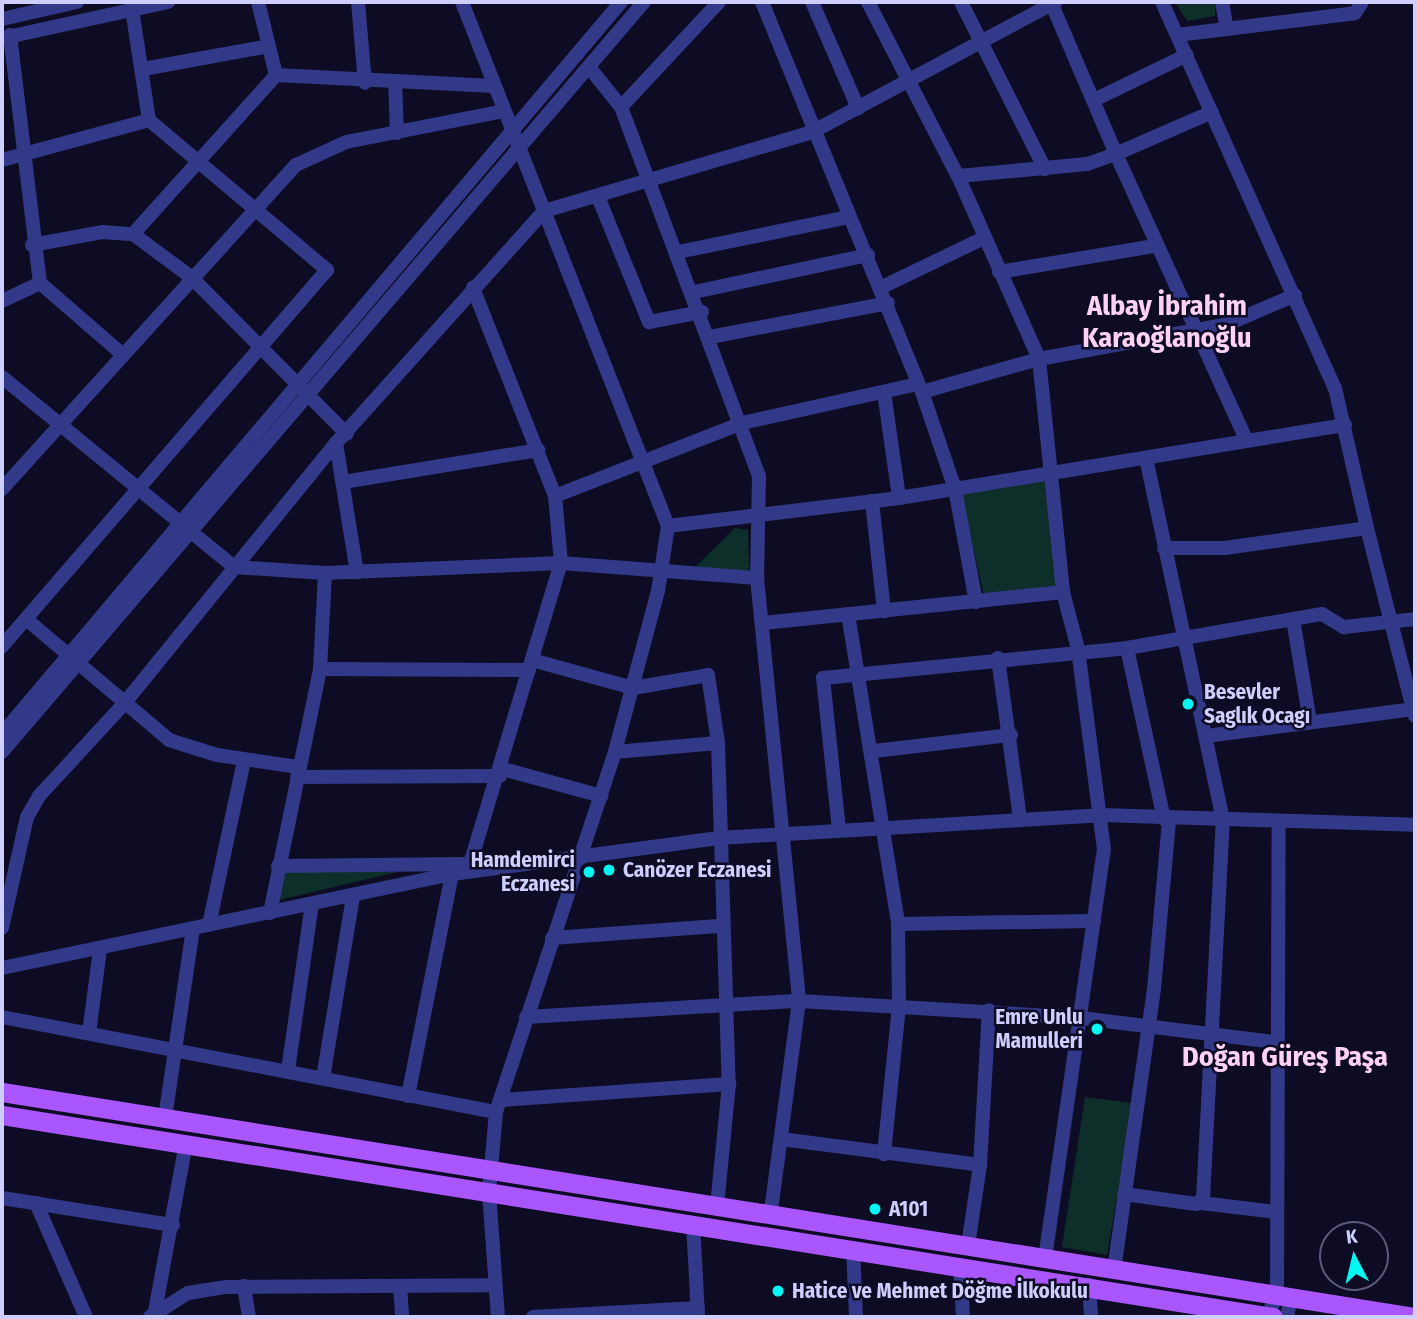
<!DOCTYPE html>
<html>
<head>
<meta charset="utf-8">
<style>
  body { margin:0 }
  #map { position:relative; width:1417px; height:1319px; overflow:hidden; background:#0d0c24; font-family:"Fira Sans Condensed",sans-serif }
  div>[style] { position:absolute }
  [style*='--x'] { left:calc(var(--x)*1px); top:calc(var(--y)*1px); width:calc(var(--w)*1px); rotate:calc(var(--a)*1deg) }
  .green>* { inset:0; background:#0e2f29 }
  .minor>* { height:14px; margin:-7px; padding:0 7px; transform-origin:7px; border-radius:7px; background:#323988 }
  .major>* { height:19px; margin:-9.5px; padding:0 9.5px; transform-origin:9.5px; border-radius:9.5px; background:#aa56ff }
  .dots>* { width:19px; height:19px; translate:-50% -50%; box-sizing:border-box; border:4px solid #0d0c24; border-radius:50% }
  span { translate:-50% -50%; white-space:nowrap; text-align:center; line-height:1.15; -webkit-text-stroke:5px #0d0c24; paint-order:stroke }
  .poi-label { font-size:21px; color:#cfcfff; font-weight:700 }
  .left { translate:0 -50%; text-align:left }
  .right { translate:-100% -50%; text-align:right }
  .district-label { font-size:28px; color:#ffd1f4; font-weight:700 }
  .frame { position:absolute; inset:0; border:4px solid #cfcfff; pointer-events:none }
  .north { position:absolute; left:1319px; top:1221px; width:70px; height:70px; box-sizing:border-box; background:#0d0c24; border:2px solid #5b5a7c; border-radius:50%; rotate:353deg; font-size:19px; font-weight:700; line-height:28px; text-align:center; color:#cfcfff }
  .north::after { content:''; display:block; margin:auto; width:24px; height:32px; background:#00faf3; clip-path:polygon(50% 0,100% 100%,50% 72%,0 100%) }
</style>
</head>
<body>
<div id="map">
  <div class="green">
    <div style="clip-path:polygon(1175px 2px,1215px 2px,1215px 16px,1187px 21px)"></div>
    <div style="clip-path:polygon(1043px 470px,1061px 587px,984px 595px,959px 484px)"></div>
    <div style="clip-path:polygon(735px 528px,748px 530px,749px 572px,690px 572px)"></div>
    <div style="clip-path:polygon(280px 872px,397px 872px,275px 901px)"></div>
    <div style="clip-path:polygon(1085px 1097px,1133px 1103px,1107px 1255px,1062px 1247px)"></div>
  </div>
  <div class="minor">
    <div style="--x:258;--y:2;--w:75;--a:76.1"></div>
    <div style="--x:358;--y:2;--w:81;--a:85.1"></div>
    <div style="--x:462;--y:2;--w:563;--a:68.54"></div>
    <div style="--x:668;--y:526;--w:66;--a:98.7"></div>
    <div style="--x:658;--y:591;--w:167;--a:105"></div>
    <div style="--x:615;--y:752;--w:379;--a:108.3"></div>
    <div style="--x:496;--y:1112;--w:80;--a:95"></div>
    <div style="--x:489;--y:1192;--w:125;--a:85.9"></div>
    <div style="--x:762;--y:2;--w:422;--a:67.7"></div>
    <div style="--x:922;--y:392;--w:102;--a:71.2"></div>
    <div style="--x:955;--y:489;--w:115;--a:79.5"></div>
    <div style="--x:812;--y:2;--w:116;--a:66.5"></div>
    <div style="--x:868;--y:2;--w:196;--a:62.7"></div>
    <div style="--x:958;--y:176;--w:200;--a:66.1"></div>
    <div style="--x:1039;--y:359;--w:234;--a:84.1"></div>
    <div style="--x:1063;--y:592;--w:59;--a:75.3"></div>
    <div style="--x:1078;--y:649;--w:202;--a:82.6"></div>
    <div style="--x:1104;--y:849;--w:413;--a:98.2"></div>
    <div style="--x:961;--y:2;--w:187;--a:63.3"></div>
    <div style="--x:1162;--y:2;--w:423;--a:65.9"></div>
    <div style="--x:1335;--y:388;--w:144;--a:77.1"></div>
    <div style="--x:1222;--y:2;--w:27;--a:80"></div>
    <div style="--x:132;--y:9;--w:112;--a:81.3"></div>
    <div style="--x:2;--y:19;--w:77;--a:-12.8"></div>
    <div style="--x:10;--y:35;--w:250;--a:83.1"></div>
    <div style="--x:40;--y:283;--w:110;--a:40.9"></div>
    <div style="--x:1177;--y:35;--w:179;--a:-7"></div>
    <div style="--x:1355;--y:13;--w:13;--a:-58"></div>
    <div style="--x:3;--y:38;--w:169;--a:-12.3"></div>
    <div style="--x:589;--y:67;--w:51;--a:51.3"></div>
    <div style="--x:621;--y:107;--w:394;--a:69.5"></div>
    <div style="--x:759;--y:476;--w:102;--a:91.1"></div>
    <div style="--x:757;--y:578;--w:425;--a:84.3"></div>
    <div style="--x:799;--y:1001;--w:213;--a:97.6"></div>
    <div style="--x:143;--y:69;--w:123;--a:-10.3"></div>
    <div style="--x:395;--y:81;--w:52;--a:87.8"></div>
    <div style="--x:1094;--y:100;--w:103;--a:-25.8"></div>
    <div style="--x:621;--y:107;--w:144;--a:-47"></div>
    <div style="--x:1212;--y:112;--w:105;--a:156.4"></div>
    <div style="--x:1116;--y:154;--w:315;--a:65.5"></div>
    <div style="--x:2;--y:160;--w:152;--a:-15.2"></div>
    <div style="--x:149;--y:120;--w:233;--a:40.1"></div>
    <div style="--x:327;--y:270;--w:498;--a:130.8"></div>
    <div style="--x:958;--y:176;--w:130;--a:-5.3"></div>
    <div style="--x:1087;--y:164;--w:31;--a:-19"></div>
    <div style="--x:1116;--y:154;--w:165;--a:-113.2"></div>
    <div style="--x:599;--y:199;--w:133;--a:67.9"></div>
    <div style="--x:649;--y:322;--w:54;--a:-10.7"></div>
    <div style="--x:133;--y:234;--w:214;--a:-48"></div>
    <div style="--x:276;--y:75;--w:218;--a:2.9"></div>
    <div style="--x:32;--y:245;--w:71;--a:-10.5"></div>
    <div style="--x:102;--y:232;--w:31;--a:4"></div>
    <div style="--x:133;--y:234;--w:72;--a:36.6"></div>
    <div style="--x:191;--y:277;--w:221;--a:45.2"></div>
    <div style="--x:678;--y:252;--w:175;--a:-11.6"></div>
    <div style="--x:999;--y:272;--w:158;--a:-9.5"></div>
    <div style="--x:882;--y:287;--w:113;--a:-25.7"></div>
    <div style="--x:694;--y:292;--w:178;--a:-12"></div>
    <div style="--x:2;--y:301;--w:42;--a:-25.3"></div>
    <div style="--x:710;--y:337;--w:181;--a:-10.8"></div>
    <div style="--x:2;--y:377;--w:300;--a:39.3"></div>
    <div style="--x:234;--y:567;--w:91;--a:3.8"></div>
    <div style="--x:325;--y:573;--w:236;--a:-2.4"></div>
    <div style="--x:561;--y:563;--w:197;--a:4.4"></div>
    <div style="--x:884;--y:392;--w:107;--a:81.9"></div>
    <div style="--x:922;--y:392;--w:122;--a:-15.8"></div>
    <div style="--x:1039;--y:359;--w:192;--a:-10.5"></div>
    <div style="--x:1228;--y:324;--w:73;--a:-23.4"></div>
    <div style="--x:336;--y:443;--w:131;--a:80.8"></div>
    <div style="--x:343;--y:482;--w:198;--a:-9.3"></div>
    <div style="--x:2;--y:489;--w:438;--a:-47.8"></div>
    <div style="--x:296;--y:165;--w:55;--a:-24.7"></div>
    <div style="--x:346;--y:142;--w:161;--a:-11.1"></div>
    <div style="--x:555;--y:496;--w:201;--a:-21.3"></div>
    <div style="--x:742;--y:423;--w:180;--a:-12.5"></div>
    <div style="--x:872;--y:501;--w:111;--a:83.8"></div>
    <div style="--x:668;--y:526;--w:233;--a:-6.9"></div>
    <div style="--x:899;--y:498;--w:452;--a:-9.3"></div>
    <div style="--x:1164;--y:548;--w:61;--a:0"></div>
    <div style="--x:1225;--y:548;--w:143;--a:-8"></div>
    <div style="--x:1367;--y:528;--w:194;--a:75.7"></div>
    <div style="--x:848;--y:614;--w:314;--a:80.8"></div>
    <div style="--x:898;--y:924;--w:82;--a:89.3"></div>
    <div style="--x:899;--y:1006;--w:149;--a:95.8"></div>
    <div style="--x:26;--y:619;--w:187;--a:40.2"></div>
    <div style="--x:169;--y:740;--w:50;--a:17.4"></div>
    <div style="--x:217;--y:755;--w:82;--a:8.4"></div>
    <div style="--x:1293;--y:619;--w:104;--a:80.6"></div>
    <div style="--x:763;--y:623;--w:302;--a:-5.9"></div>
    <div style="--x:1127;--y:648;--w:175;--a:77.8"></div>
    <div style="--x:998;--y:658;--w:162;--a:82.2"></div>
    <div style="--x:532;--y:660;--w:105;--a:15.5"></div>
    <div style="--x:633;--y:688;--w:76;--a:-9.8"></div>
    <div style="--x:708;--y:675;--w:69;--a:81.6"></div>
    <div style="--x:718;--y:743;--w:341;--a:88.2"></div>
    <div style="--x:729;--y:1084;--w:123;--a:95.6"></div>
    <div style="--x:320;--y:669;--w:209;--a:0.3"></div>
    <div style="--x:2;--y:734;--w:959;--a:-49.78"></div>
    <div style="--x:1206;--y:736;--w:210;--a:-7.4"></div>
    <div style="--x:874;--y:751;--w:138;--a:-6.7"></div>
    <div style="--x:2;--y:752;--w:987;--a:-49.44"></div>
    <div style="--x:615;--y:752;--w:103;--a:-5"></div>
    <div style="--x:503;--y:769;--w:102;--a:15.4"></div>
    <div style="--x:297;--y:777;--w:203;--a:-0.3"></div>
    <div style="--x:839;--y:830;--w:153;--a:-96"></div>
    <div style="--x:823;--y:678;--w:305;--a:-5.6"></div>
    <div style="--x:1127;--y:648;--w:198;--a:-9.9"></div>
    <div style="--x:1322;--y:614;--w:26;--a:31"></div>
    <div style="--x:1344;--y:627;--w:71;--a:-6.4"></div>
    <div style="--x:278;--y:866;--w:188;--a:-0.6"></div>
    <div style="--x:270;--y:913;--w:249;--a:-78.4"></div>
    <div style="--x:320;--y:669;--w:96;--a:-87"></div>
    <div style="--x:898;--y:924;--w:196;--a:-0.9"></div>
    <div style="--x:209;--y:925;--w:168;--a:-78"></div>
    <div style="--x:2;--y:928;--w:114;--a:-77.3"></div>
    <div style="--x:27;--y:817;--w:24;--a:-60"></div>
    <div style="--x:39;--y:796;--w:124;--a:-47.3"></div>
    <div style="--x:123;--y:705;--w:338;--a:-50.9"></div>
    <div style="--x:336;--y:443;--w:312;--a:-48.1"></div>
    <div style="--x:544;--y:211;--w:279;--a:-16.4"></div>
    <div style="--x:812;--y:132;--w:276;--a:-28.1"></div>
    <div style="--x:552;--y:938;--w:167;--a:-4.1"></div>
    <div style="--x:2;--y:968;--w:460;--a:-11.8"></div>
    <div style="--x:452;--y:874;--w:269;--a:-7.7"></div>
    <div style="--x:719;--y:838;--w:383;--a:-3.4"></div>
    <div style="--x:1101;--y:815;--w:314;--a:1.8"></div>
    <div style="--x:2;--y:1017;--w:503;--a:10.89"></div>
    <div style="--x:526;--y:1017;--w:273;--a:-3.4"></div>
    <div style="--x:799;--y:1001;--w:283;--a:3.4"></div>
    <div style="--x:1081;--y:1018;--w:194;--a:7.1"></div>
    <div style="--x:89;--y:1033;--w:85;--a:-82.5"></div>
    <div style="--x:288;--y:1070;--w:168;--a:-81.8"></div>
    <div style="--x:323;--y:1078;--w:183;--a:-80.6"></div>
    <div style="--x:408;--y:1096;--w:226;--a:-78.8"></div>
    <div style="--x:452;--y:874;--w:21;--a:-29"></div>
    <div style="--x:470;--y:864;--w:314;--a:-73.2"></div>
    <div style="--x:561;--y:563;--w:67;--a:-95.1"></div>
    <div style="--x:555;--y:496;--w:224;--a:-111.5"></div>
    <div style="--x:501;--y:1100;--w:229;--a:-4"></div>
    <div style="--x:165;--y:1118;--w:191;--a:-81.6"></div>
    <div style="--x:781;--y:1139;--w:201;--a:7.4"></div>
    <div style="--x:980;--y:1165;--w:155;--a:-86.7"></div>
    <div style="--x:1124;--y:1194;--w:73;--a:7.9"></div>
    <div style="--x:1196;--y:1204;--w:9;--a:-36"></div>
    <div style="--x:1203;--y:1199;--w:380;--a:-87"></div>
    <div style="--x:1223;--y:820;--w:369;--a:-102"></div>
    <div style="--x:2;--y:1198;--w:173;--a:9"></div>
    <div style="--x:36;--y:1203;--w:124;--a:66.3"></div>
    <div style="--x:1201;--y:1203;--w:76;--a:6.8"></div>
    <div style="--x:693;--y:1223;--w:93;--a:86.9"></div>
    <div style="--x:968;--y:1246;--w:82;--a:-81.6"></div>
    <div style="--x:853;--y:1248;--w:69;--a:87.5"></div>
    <div style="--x:960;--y:1265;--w:52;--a:86.7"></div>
    <div style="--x:1114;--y:1270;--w:284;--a:-81.9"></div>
    <div style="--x:1154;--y:989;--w:169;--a:-84.9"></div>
    <div style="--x:1089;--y:1285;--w:32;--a:86"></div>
    <div style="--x:244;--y:1286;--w:31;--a:81"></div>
    <div style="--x:400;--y:1286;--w:31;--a:86"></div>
    <div style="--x:150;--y:1317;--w:45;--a:-32.3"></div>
    <div style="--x:188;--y:1293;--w:39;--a:-9"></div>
    <div style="--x:227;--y:1287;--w:268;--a:-0.4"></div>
    <div style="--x:154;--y:1317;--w:177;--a:-79.6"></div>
    <div style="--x:533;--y:1317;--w:165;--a:-3.1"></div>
    <div style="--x:1267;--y:1317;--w:24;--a:-66"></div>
    <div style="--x:1277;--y:1295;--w:470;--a:-89.8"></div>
    <div style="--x:1287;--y:1317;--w:20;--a:-79"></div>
  </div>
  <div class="major">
    <div style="--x:2;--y:1092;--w:1431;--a:9.05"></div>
    <div style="--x:2;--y:1115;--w:1287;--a:9.03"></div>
  </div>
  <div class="dots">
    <div style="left:1188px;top:704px;background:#00faf3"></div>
    <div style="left:609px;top:870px;background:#00faf3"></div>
    <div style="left:589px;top:872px;background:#00faf3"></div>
    <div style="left:1097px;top:1029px;background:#00faf3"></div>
    <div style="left:875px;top:1209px;background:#00faf3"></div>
    <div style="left:778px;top:1291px;background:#00faf3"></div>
  </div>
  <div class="poi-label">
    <span class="left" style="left:1204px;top:704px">Besevler<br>Saglık Ocagı</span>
    <span class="right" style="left:575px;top:872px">Hamdemirci<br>Eczanesi</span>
    <span class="left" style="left:623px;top:870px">Canözer Eczanesi</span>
    <span class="right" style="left:1083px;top:1029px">Emre Unlu<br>Mamulleri</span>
    <span class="left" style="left:889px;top:1209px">A101</span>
    <span class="left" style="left:792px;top:1291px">Hatice ve Mehmet Döğme İlkokulu</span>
  </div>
  <div class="district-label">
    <span style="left:1167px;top:322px">Albay İbrahim<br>Karaoğlanoğlu</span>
    <span style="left:1285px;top:1057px">Doğan Güreş Paşa</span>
  </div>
  <div class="frame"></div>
  <div class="north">K</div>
</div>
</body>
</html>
